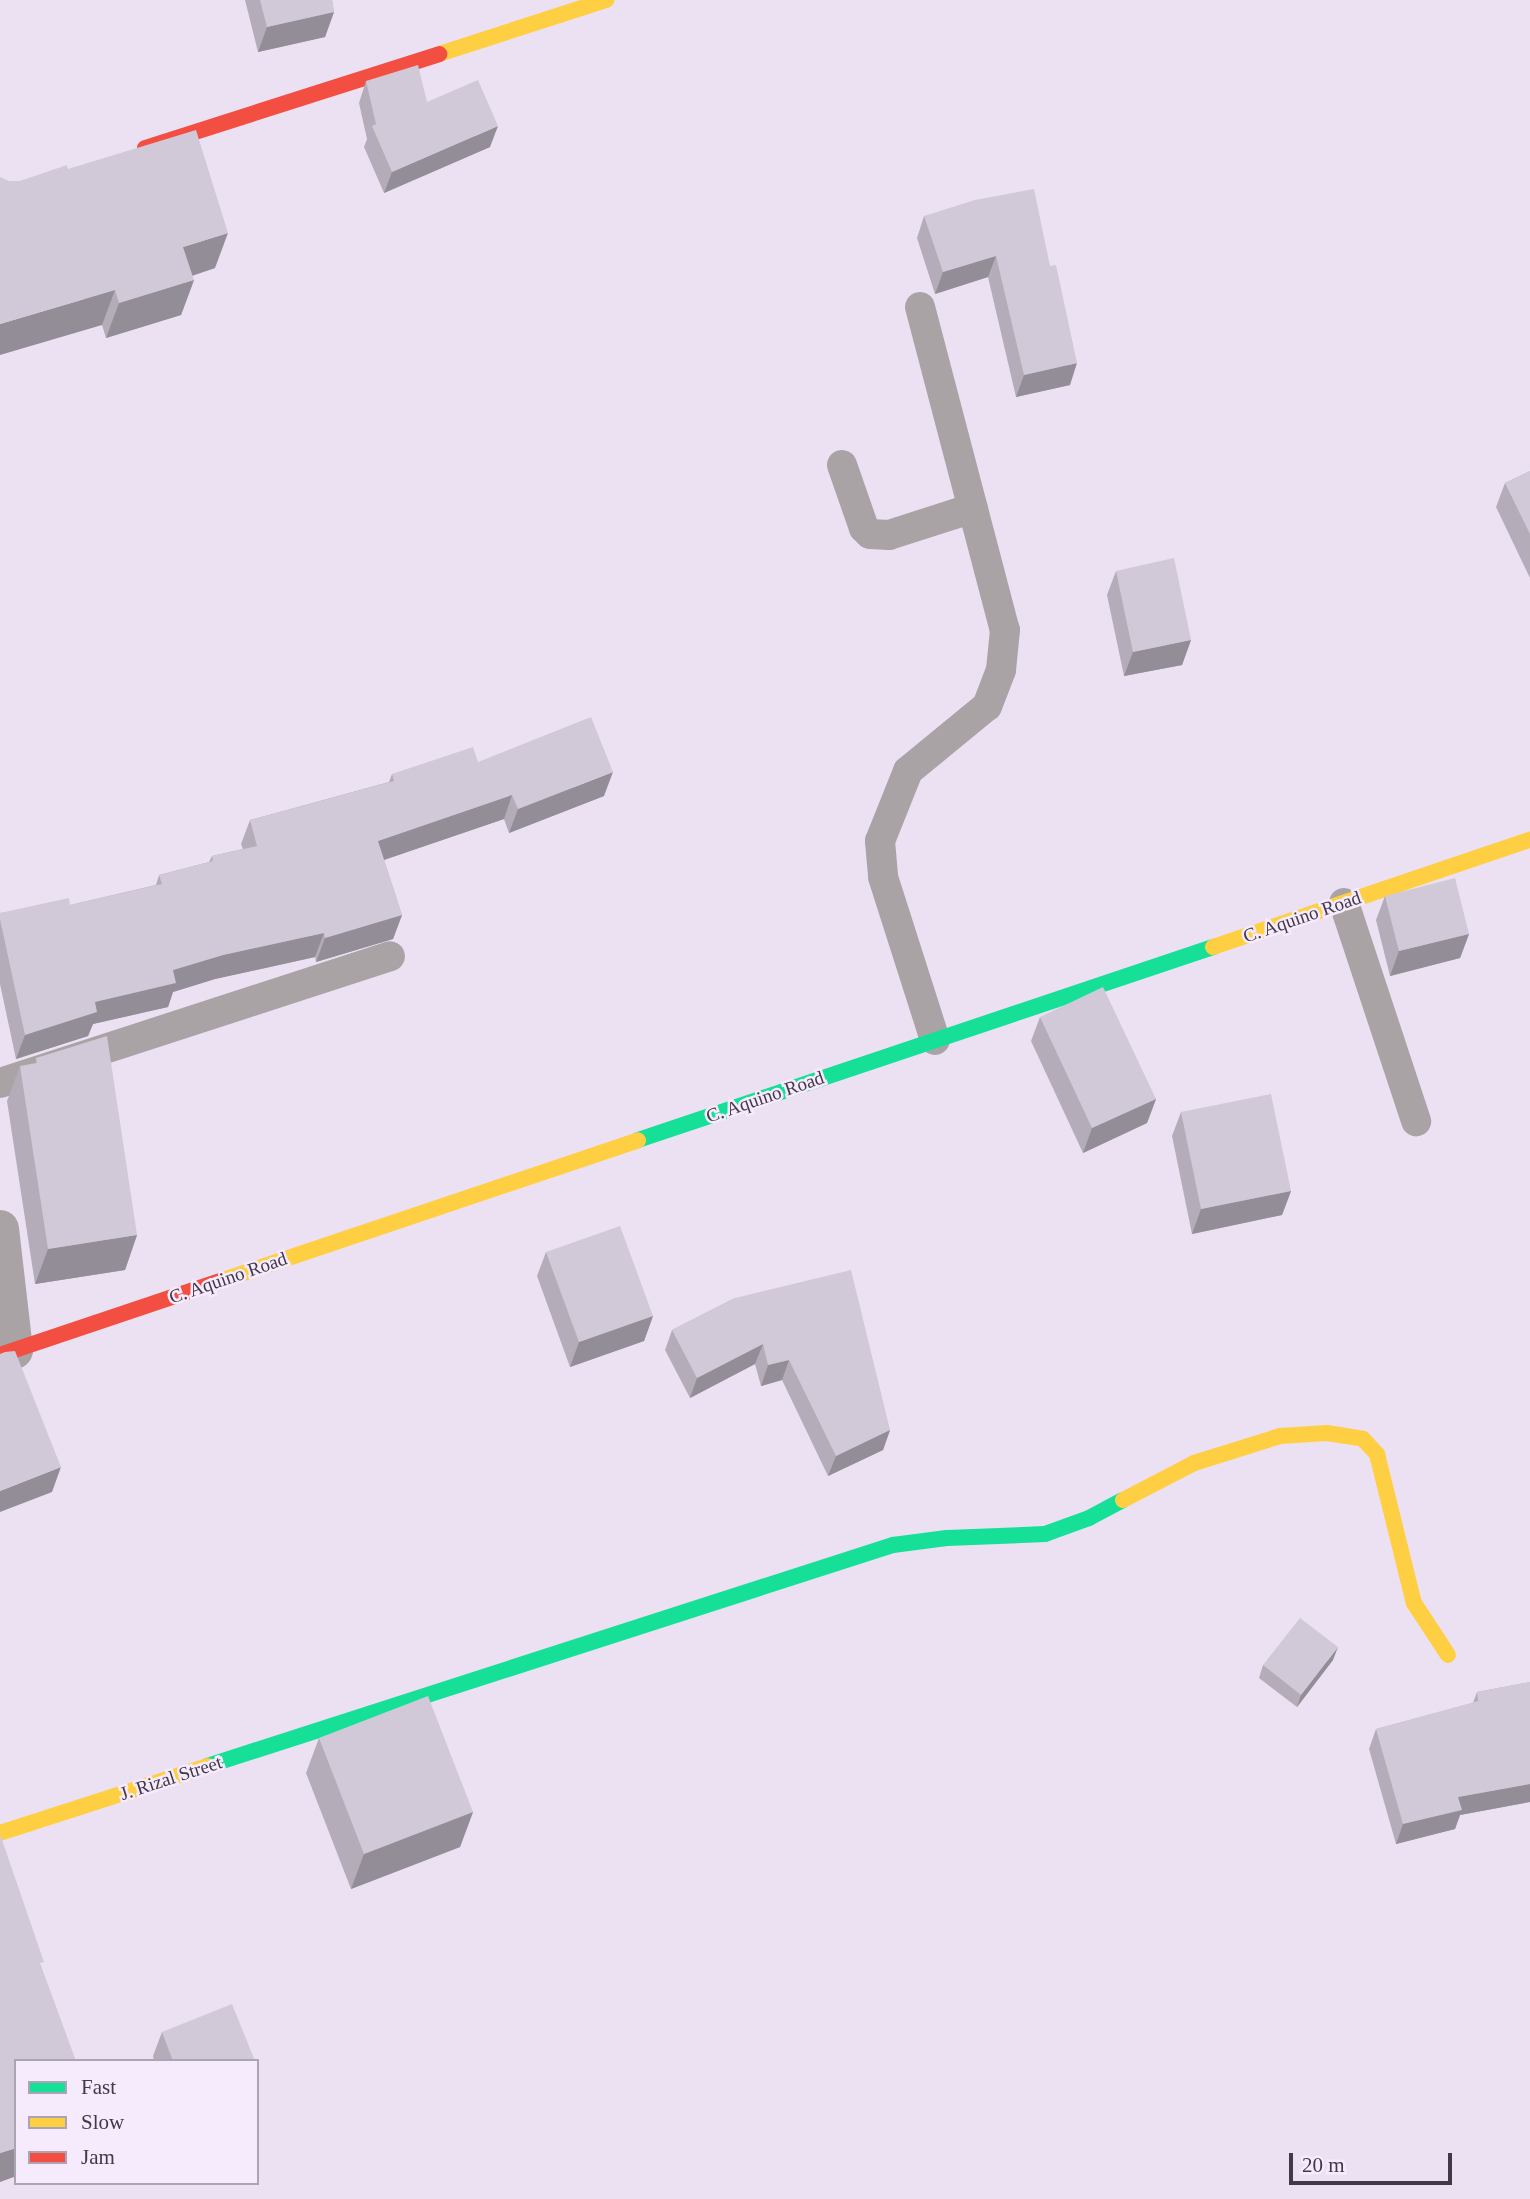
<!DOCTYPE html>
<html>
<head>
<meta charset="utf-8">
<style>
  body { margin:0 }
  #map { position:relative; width:1530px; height:2199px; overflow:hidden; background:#ece1f2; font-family:"Times New Roman",serif }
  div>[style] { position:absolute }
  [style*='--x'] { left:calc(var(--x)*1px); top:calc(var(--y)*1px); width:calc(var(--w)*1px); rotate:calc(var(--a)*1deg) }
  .lane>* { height:30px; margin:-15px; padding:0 15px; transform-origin:15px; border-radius:15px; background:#aaa3a6 }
  .street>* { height:38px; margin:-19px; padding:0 19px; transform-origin:19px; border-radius:19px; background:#aaa3a6 }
  .fast>* { height:16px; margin:-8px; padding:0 8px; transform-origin:8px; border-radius:8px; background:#16e098 }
  .slow>* { height:16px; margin:-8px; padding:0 8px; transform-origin:8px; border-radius:8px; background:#ffcf43 }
  .jam>* { height:16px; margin:-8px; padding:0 8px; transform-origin:8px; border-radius:8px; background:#f24e42 }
  .wall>* { inset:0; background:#b4adb9 }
  .shaded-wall>* { inset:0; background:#928d96 }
  .building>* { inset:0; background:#d1c9d7 }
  span { translate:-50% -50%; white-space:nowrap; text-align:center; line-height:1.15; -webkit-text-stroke:5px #f6eafd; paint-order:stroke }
  .street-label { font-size:19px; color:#413946 }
  .legend { position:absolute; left:14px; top:2059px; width:245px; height:126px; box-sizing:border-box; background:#f6eafd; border:2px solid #aea3b4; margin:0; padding:9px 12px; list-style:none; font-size:21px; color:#413946 }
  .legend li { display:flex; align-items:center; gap:14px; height:35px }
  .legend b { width:35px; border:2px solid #aea3b4 }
  .scale { position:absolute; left:1289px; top:2153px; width:163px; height:32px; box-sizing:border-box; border:4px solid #413946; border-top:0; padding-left:9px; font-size:21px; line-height:24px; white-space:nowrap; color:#413946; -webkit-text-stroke:5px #f6eafd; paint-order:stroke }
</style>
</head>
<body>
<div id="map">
  <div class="lane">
    <div style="--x:920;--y:307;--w:334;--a:75.3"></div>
    <div style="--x:1005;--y:630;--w:40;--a:95.7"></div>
    <div style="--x:1001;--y:670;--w:39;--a:111"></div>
    <div style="--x:987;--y:706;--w:102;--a:140.6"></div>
    <div style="--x:908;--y:771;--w:75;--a:111.8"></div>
    <div style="--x:880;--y:841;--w:36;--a:85"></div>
    <div style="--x:883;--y:877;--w:171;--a:72.3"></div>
    <div style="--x:842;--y:465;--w:67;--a:70.8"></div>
    <div style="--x:864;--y:528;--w:8;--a:45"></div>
    <div style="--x:870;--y:534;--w:19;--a:3"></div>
    <div style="--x:889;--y:535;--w:88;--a:-17.8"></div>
    <div style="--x:1344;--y:903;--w:230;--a:71.7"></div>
    <div style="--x:0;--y:1083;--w:410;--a:-18"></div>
  </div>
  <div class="street">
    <div style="--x:0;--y:1229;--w:122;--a:83.4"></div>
  </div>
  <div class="fast">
    <div style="--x:638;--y:1140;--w:607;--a:-18.55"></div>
    <div style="--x:207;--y:1766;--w:721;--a:-17.86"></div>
    <div style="--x:893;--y:1545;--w:54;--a:-7.4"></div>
    <div style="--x:947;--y:1538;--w:98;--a:-2.3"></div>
    <div style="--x:1045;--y:1534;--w:47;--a:-20"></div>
    <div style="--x:1089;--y:1518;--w:38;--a:-28"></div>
  </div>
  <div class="slow">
    <div style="--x:439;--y:54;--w:176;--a:-17.9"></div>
    <div style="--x:1213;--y:947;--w:335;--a:-18.7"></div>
    <div style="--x:220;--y:1281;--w:441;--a:-18.6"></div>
    <div style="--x:1123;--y:1500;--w:80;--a:-27.5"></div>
    <div style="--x:1194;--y:1463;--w:90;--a:-17.4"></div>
    <div style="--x:1280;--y:1436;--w:47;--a:-3.7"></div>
    <div style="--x:1327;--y:1433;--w:36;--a:9"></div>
    <div style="--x:1363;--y:1439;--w:21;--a:47"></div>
    <div style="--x:1377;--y:1454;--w:154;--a:76.1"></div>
    <div style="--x:1414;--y:1603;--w:62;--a:56.8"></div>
    <div style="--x:0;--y:1833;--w:218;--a:-17.9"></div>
  </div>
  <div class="jam">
    <div style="--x:145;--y:148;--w:309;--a:-17.7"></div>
    <div style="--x:0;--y:1355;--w:232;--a:-18.6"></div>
  </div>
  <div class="wall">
    <div style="clip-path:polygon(245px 0,332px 0,334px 12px,325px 37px,258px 52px)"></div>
    <div style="clip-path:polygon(366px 81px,427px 102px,490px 147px,384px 193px,364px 147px,367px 139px,359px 103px)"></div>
    <div style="clip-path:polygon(68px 169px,215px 268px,192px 276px,194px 280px,181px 315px,106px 338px,102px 325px,9px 181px,20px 181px)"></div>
    <div style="clip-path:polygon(924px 216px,1050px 266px,1070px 385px,1016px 397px,988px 277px,935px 294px,917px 238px)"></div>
    <div style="clip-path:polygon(1530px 471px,1530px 578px,1496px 507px,1505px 483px)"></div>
    <div style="clip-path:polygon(1116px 571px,1191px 640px,1182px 665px,1124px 676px,1107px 595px)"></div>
    <div style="clip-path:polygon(478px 762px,604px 796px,509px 833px,504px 819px,384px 860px,402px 915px,393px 939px,316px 962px,315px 957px,215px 979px,173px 992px,168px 1007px,93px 1024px,88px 1036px,16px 1059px,0 984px,0 913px,70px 905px,156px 885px,159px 875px,209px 862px,212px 856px,243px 849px,241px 844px,250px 820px,389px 782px,392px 774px)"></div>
    <div style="clip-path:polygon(1385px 896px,1469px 934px,1460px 958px,1390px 976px,1376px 920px)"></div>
    <div style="clip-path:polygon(1040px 1017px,1156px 1099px,1147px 1123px,1083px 1153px,1031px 1041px)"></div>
    <div style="clip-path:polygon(36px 1058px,137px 1235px,125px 1270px,35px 1284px,7px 1101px,20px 1066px,35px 1063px)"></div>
    <div style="clip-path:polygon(1181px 1112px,1291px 1191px,1282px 1215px,1192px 1234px,1172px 1136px)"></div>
    <div style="clip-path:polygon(546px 1252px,653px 1316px,644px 1341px,570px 1367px,537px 1276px)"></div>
    <div style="clip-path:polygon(735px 1298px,890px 1430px,883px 1450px,828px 1476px,782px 1380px,761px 1386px,755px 1364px,690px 1398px,665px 1350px,672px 1330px)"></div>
    <div style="clip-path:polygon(1333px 1660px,1297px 1707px,1259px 1678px,1263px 1665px)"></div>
    <div style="clip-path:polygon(1530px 1682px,1530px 1802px,1460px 1815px,1455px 1829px,1396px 1844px,1369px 1749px,1376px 1729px,1473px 1703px,1477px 1692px)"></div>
    <div style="clip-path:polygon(319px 1738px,473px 1812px,460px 1847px,351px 1889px,306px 1773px)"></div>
    <div style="clip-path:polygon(162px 2032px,255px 2061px,154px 2061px,153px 2056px)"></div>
  </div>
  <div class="shaded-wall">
    <div style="clip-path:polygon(334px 12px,325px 37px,258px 52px,267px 27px)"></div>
    <div style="clip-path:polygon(498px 126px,490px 147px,384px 193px,392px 172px)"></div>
    <div style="clip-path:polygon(228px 233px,215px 268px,170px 283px,183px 247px)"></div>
    <div style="clip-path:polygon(996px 256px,988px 277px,935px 294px,943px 272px)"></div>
    <div style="clip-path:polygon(194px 280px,181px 315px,106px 338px,119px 303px)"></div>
    <div style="clip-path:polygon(115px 290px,102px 325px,0 355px,0 324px)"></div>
    <div style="clip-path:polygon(1077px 363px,1070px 385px,1016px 397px,1024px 375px)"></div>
    <div style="clip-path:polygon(1191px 640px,1182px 665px,1124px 676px,1133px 652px)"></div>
    <div style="clip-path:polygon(613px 772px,604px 796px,509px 833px,518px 809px)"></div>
    <div style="clip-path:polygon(512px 795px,504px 819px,369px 865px,378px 841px)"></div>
    <div style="clip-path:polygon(402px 915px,393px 939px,316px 962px,325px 938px)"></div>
    <div style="clip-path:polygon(324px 933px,315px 957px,215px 979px,173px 992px,168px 1007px,93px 1024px,88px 1036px,16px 1059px,25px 1035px,95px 1002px,173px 970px,223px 955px)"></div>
    <div style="clip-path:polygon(1469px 934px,1460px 958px,1390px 976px,1399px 951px)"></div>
    <div style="clip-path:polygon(1156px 1099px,1147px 1123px,1083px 1153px,1092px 1128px)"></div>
    <div style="clip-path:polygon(1291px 1191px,1282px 1215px,1192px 1234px,1201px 1209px)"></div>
    <div style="clip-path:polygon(137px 1235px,125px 1270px,35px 1284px,48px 1249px)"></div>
    <div style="clip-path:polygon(653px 1316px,644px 1341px,570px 1367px,579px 1342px)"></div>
    <div style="clip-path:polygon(763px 1344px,755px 1364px,690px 1398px,697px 1378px)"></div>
    <div style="clip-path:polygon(789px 1360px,782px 1380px,761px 1386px,768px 1365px)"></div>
    <div style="clip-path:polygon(890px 1430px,883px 1450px,828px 1476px,836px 1456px)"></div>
    <div style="clip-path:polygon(61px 1467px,52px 1492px,0 1512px,0 1491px)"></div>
    <div style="clip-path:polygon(1338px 1647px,1333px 1660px,1297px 1707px,1301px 1695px)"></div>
    <div style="clip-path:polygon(1530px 1784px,1530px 1802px,1460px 1815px,1455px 1829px,1396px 1844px,1403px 1824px,1458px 1797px)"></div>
    <div style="clip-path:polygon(473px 1812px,460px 1847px,351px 1889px,364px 1854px)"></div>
    <div style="clip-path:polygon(16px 2148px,16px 2172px,14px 2177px,0 2182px,0 2153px)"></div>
  </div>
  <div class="building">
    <div style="clip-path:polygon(260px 0,332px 0,334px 12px,267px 27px)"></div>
    <div style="clip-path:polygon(418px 65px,427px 102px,478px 80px,498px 126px,392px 172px,372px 126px,376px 124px,366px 81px)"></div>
    <div style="clip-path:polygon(196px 130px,228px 233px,183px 247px,194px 280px,119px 303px,115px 290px,0 324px,0 177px,9px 181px,20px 181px,67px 165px,68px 169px)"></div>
    <div style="clip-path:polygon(1034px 189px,1050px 266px,1056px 265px,1077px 363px,1024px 375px,996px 256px,943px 272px,924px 216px,975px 200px)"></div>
    <div style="clip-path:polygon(1530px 471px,1530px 534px,1505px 483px)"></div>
    <div style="clip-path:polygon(1174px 558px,1191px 640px,1133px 652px,1116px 571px)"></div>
    <div style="clip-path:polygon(591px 717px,613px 772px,518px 809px,512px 795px,378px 841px,402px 915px,325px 938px,324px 933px,223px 955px,173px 970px,176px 983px,95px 1002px,97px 1012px,25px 1035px,0 919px,0 913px,69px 898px,70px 905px,162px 884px,159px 875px,213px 861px,212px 856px,257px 846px,250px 820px,394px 781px,392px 774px,473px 747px,478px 762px)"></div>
    <div style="clip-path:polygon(1455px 878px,1469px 934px,1399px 951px,1385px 896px)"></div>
    <div style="clip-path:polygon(1103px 987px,1156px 1099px,1092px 1128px,1040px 1017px)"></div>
    <div style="clip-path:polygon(107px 1036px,137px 1235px,48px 1249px,20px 1066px,37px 1063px,36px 1058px)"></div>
    <div style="clip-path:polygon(1271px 1094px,1291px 1191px,1201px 1209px,1181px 1112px)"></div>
    <div style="clip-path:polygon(620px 1226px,653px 1316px,579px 1342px,546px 1252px)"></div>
    <div style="clip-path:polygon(851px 1270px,890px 1430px,836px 1456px,789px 1360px,768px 1365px,763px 1344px,697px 1378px,672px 1330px,735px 1298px)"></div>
    <div style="clip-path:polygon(15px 1351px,61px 1467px,0 1491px,0 1354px,5px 1352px)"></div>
    <div style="clip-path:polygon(1300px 1618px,1338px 1647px,1301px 1695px,1263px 1665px)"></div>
    <div style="clip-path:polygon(1530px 1682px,1530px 1784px,1458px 1797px,1462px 1810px,1403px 1824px,1376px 1729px,1478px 1701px,1477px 1692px)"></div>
    <div style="clip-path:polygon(428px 1696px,473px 1812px,364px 1854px,319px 1738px)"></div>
    <div style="clip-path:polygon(0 1834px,44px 1962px,40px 1963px,76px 2061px,16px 2061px,16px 2148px,0 2153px)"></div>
    <div style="clip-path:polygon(232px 2004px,255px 2061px,173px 2061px,162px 2032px)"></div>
  </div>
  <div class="street-label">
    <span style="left:1302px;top:917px;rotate:-19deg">C. Aquino Road</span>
    <span style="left:765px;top:1097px;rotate:-19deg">C. Aquino Road</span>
    <span style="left:228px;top:1278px;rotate:-19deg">C. Aquino Road</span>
    <span style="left:171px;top:1778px;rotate:-18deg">J. Rizal Street</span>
  </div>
  <ul class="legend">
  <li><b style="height:9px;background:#16e098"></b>Fast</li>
  <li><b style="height:9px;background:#ffcf43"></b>Slow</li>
  <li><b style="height:9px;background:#f24e42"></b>Jam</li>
  </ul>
  <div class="scale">20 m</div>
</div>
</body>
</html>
